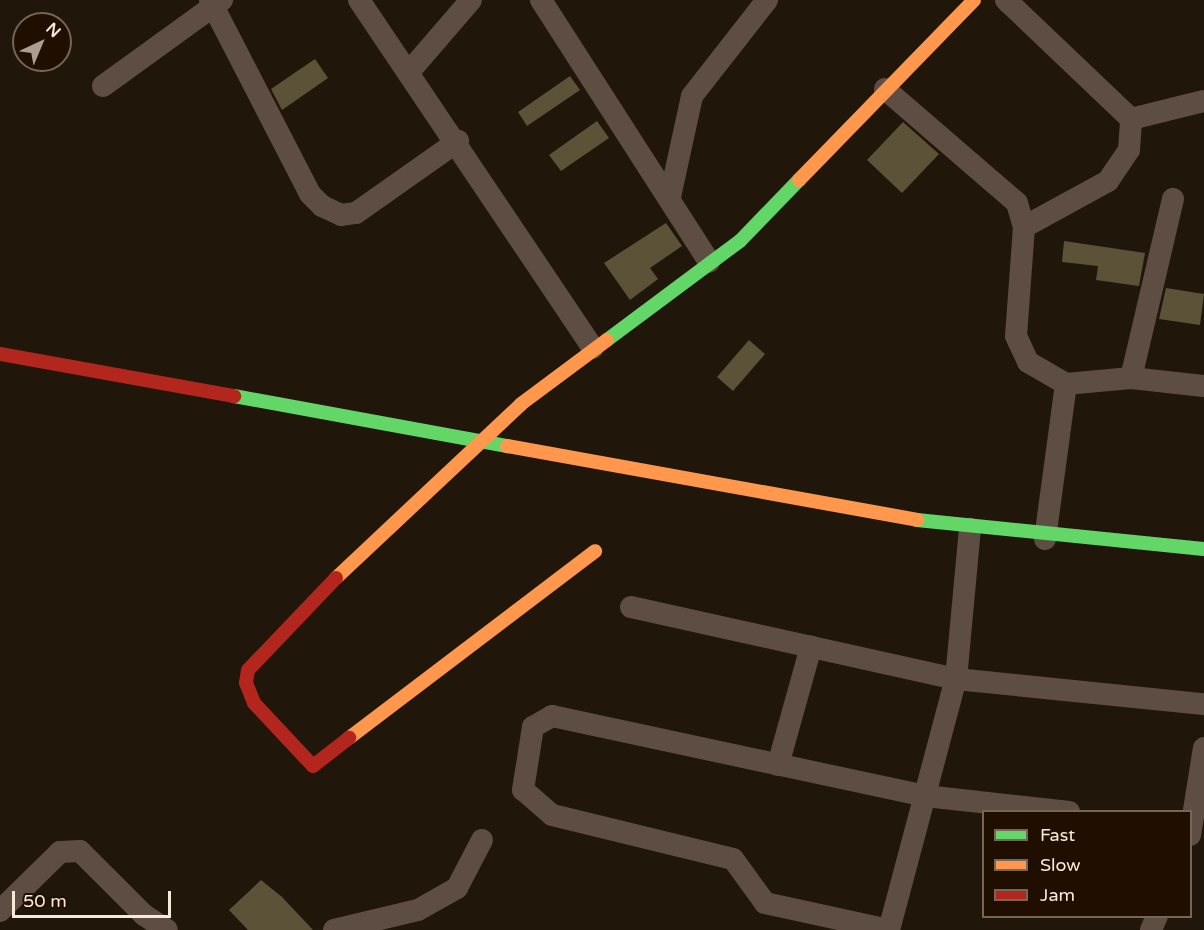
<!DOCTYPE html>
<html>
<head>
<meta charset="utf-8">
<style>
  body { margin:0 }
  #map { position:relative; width:1204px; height:930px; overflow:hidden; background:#20160a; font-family:"Varela Round",sans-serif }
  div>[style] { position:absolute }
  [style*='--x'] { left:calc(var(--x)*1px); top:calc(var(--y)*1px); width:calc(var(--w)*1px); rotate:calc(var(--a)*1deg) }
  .building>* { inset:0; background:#5c5238 }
  .street>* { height:22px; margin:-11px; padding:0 11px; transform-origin:11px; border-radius:11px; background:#5e4d42 }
  .fast>* { height:14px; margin:-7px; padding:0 7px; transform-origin:7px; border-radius:7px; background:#63d668 }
  .slow>* { height:14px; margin:-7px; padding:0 7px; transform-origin:7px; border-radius:7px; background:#ff974d }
  .jam>* { height:14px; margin:-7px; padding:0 7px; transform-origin:7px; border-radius:7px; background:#b3261e }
  span { translate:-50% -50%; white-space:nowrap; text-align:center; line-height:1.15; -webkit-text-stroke:6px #200e00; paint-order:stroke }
  .legend { position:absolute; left:982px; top:810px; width:210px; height:108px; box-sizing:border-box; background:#200e00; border:2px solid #766657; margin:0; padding:8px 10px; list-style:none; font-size:18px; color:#f7e9da }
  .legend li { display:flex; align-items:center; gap:12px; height:30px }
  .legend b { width:30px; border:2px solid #766657 }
  .north { position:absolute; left:12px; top:12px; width:60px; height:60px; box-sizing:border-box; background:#200e00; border:2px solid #766657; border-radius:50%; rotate:44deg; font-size:16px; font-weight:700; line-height:24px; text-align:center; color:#f7e9da }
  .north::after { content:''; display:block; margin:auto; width:21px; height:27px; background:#ac9f91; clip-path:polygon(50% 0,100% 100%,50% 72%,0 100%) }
  .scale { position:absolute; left:12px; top:891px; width:159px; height:27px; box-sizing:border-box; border:3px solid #f7e9da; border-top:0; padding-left:8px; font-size:18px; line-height:21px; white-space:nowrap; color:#f7e9da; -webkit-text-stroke:4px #200e00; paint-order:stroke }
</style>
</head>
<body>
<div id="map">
  <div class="building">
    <div style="clip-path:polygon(315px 59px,328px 78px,282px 110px,271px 89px)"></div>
    <div style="clip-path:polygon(570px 76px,580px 90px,527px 126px,518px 112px)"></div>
    <div style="clip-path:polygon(597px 121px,609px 138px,561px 171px,549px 155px)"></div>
    <div style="clip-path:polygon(903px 122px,939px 154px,902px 193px,867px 160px)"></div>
    <div style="clip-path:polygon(666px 223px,682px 246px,650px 268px,658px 279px,630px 300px,604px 263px)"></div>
    <div style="clip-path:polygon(1064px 241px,1145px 253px,1139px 286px,1096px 280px,1098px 266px,1062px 262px)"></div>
    <div style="clip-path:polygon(1166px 288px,1204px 294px,1200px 325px,1159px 319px)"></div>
    <div style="clip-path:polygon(749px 340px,765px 354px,733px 391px,717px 377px)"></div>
    <div style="clip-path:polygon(261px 880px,282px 897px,313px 930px,248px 930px,229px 910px)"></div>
  </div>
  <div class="street">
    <div style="--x:210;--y:0;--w:218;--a:62.7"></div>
    <div style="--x:310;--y:194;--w:17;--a:45"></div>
    <div style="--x:322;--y:206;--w:21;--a:25"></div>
    <div style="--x:341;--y:215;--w:15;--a:-8"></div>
    <div style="--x:356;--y:213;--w:125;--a:-35.2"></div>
    <div style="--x:359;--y:0;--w:419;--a:56.1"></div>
    <div style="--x:541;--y:0;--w:311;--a:57.3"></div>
    <div style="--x:1006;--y:0;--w:173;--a:43.6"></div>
    <div style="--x:1131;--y:119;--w:75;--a:-13.9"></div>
    <div style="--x:409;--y:72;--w:95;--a:-49.3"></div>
    <div style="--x:103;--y:86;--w:147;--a:-35.9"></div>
    <div style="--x:885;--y:89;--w:174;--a:40.8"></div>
    <div style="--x:1017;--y:203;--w:25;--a:74"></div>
    <div style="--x:1024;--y:227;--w:109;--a:94.2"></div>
    <div style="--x:1016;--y:336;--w:29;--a:65"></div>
    <div style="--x:1028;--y:362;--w:44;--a:30.1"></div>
    <div style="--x:1066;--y:384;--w:65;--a:-5.3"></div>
    <div style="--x:1131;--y:378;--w:73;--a:6.3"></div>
    <div style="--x:670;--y:197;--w:103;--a:-77.7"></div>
    <div style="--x:692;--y:96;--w:122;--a:-52"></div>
    <div style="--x:1024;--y:227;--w:96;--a:-28.7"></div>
    <div style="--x:1108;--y:181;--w:37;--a:-56"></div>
    <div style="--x:1129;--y:150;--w:31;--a:-86"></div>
    <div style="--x:1131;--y:378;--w:184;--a:-76.8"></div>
    <div style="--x:1045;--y:539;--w:156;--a:-82.3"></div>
    <div style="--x:631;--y:607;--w:333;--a:12.5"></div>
    <div style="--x:956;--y:679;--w:249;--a:5.8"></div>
    <div style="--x:778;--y:765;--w:123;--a:-74.4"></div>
    <div style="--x:1190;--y:835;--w:88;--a:-80.9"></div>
    <div style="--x:0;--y:911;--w:84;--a:-44.5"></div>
    <div style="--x:60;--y:852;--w:20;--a:-3"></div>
    <div style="--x:80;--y:851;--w:91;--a:45"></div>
    <div style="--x:144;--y:915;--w:27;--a:33"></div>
    <div style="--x:334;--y:930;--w:86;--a:-13.4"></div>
    <div style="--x:418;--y:910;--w:45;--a:-29.4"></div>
    <div style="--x:457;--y:888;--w:54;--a:-62.5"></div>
    <div style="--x:889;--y:930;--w:127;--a:-167.7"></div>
    <div style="--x:765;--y:903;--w:54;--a:-126"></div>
    <div style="--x:733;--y:859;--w:186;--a:-166.3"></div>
    <div style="--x:552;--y:815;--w:38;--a:-139"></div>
    <div style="--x:523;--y:790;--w:64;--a:-81"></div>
    <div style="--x:533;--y:727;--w:22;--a:-30"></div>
    <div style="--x:552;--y:716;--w:381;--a:12.1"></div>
    <div style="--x:925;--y:796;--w:145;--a:6.3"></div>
    <div style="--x:889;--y:930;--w:260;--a:-75.1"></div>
    <div style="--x:956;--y:679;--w:151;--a:-84.7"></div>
    <div style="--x:1151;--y:930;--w:15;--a:-67"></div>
  </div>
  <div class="fast">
    <div style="--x:607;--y:340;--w:166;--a:-36.7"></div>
    <div style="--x:740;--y:241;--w:85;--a:-46"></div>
    <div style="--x:234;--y:396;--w:278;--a:10.4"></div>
    <div style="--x:917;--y:520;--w:288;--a:5.8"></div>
  </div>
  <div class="slow">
    <div style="--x:799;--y:180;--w:251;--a:-45.8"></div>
    <div style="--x:507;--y:446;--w:417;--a:10.2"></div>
    <div style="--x:336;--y:578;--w:254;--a:-43.2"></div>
    <div style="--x:521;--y:404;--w:107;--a:-36.7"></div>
    <div style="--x:349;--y:738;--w:309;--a:-37.2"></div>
  </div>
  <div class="jam">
    <div style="--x:0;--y:354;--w:238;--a:10.2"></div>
    <div style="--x:336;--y:578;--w:127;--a:133.7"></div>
    <div style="--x:248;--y:670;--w:13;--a:99"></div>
    <div style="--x:246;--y:683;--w:22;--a:68"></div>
    <div style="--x:254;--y:703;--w:86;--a:46.9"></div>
    <div style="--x:313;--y:766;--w:46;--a:-37.9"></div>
  </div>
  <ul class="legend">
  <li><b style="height:8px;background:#63d668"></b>Fast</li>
  <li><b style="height:8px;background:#ff974d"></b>Slow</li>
  <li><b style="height:8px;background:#b3261e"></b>Jam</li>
  </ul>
  <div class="north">N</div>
  <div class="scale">50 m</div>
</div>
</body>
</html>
